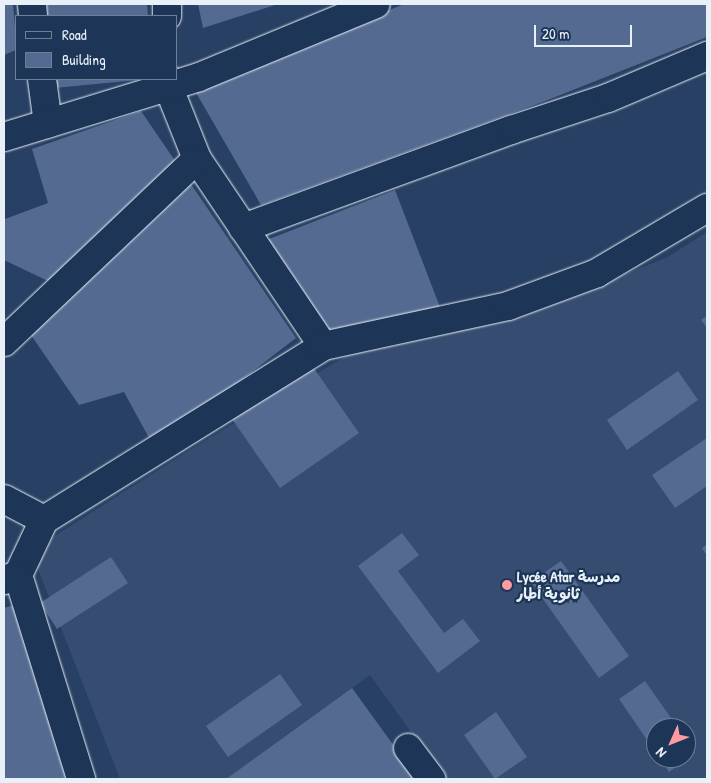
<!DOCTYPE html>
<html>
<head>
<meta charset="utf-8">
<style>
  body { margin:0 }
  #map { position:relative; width:711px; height:783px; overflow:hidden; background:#284063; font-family:"Patrick Hand","Playpen Sans Arabic",sans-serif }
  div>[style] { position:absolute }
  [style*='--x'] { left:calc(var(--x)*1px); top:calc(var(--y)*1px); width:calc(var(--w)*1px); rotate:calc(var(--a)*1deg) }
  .built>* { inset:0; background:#364d71 }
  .building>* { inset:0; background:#556a91 }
  .roads { filter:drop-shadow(0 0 1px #e8f1f8) drop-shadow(0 0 1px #e8f1f8) }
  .minor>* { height:28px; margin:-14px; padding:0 14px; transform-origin:14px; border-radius:14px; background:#1d3557 }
  .dots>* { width:14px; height:14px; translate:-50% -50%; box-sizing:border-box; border:2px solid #1d3557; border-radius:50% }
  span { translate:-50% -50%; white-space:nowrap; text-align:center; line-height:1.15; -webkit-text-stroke:4.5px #1d3557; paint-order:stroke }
  .poi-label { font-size:15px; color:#e8f1f8; font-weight:700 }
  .left { translate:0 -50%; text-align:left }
  .frame { position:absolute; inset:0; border:5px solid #e8f1f8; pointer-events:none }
  .legend { position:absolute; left:15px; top:15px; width:162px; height:65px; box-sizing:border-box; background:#1d3557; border:1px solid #6e8097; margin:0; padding:6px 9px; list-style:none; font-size:15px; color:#e8f1f8 }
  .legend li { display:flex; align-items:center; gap:10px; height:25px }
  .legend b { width:25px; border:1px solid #6e8097 }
  .north { position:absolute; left:646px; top:718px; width:50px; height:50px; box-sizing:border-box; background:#1d3557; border:1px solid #6e8097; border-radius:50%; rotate:226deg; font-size:14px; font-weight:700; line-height:20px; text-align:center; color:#e8f1f8 }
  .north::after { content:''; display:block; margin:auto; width:18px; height:22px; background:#ff9aa2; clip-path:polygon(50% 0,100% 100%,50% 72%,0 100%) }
  .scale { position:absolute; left:534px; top:25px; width:98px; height:22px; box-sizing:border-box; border:2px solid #e8f1f8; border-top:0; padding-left:6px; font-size:15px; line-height:18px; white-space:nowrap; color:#e8f1f8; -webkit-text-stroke:4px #1d3557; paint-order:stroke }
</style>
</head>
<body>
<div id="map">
  <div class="built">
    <div style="clip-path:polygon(evenodd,707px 232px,707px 779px,445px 779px,370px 675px,226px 779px,120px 779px,31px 551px,204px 441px,348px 355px,513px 317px,666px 258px,707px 232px,656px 728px,686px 728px,686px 758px,656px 758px,656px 728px)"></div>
  </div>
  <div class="building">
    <div style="clip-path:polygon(4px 4px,13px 4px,16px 39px,16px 50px,4px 55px)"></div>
    <div style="clip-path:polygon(40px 4px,147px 4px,148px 16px,42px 16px)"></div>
    <div style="clip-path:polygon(198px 4px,278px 4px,203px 28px)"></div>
    <div style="clip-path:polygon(404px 4px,707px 4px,707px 37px,545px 101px,261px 205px,195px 91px)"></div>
    <div style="clip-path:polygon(53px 79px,138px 79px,138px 80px,54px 88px)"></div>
    <div style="clip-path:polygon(141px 111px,296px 338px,154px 447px,124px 392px,79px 405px,20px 319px,50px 282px,4px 260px,4px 217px,5px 219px,48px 203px,32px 149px)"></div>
    <div style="clip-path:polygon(395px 190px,443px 315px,332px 336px,264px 241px)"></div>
    <div style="clip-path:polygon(707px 316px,707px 328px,701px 320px)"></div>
    <div style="clip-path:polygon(311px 364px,359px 433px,280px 488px,232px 419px)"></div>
    <div style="clip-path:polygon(678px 371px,698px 400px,627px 450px,607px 420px)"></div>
    <div style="clip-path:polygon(707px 438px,707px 486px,675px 508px,652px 475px)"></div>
    <div style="clip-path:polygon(402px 533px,419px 555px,398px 571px,444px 633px,463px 619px,480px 641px,438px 673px,358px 566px)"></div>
    <div style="clip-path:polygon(707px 544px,707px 556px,702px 548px)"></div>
    <div style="clip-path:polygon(111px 557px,128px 583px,57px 629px,40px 603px)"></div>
    <div style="clip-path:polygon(561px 561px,629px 656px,599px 678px,531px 582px)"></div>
    <div style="clip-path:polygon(14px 605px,70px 779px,4px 779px,4px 608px)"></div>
    <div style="clip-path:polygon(280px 674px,302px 705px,228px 757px,206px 726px)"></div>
    <div style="clip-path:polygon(645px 681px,678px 728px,656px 728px,656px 753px,619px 699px)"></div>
    <div style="clip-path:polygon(352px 688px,418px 779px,226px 779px)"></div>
    <div style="clip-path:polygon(496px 712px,527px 757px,495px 779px,464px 735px)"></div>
    <div style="clip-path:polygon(686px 740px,695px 753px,669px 772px,660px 758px,686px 758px)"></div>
  </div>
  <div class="roads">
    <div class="minor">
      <div style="--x:32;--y:4;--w:12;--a:85"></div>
      <div style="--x:167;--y:4;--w:12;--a:90"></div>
      <div style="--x:42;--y:79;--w:45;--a:82.4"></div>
      <div style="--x:168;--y:79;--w:7;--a:90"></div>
      <div style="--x:168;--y:86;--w:79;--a:68.3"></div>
      <div style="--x:197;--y:159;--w:225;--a:56"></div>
      <div style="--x:4;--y:137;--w:204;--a:-17.1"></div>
      <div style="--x:199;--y:77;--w:191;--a:-22.4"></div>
      <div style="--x:243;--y:228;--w:285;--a:-20.1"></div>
      <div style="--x:511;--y:130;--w:102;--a:-18.3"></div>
      <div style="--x:608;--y:98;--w:108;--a:-23"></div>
      <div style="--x:4;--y:342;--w:266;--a:-43.5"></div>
      <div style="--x:4;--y:499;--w:45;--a:27.7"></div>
      <div style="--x:44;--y:520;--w:61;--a:115.3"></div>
      <div style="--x:44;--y:520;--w:329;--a:-31.9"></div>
      <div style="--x:323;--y:346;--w:189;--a:-12.2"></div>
      <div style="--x:508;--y:306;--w:95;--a:-20.3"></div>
      <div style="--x:597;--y:273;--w:128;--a:-30.6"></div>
      <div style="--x:4;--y:580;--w:15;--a:-20"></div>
      <div style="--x:18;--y:575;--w:214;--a:72.8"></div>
      <div style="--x:408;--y:748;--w:39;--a:53"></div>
    </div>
  </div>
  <div class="dots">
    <div style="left:507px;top:585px;background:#ff9aa2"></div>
  </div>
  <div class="poi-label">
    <span class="left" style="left:517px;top:585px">Lycée Atar مدرسة<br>ثانوية أطار</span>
  </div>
  <div class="frame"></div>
  <ul class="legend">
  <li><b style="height:6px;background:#1d3557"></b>Road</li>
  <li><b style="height:14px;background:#556a91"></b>Building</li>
  </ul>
  <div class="north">N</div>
  <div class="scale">20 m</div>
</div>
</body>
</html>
